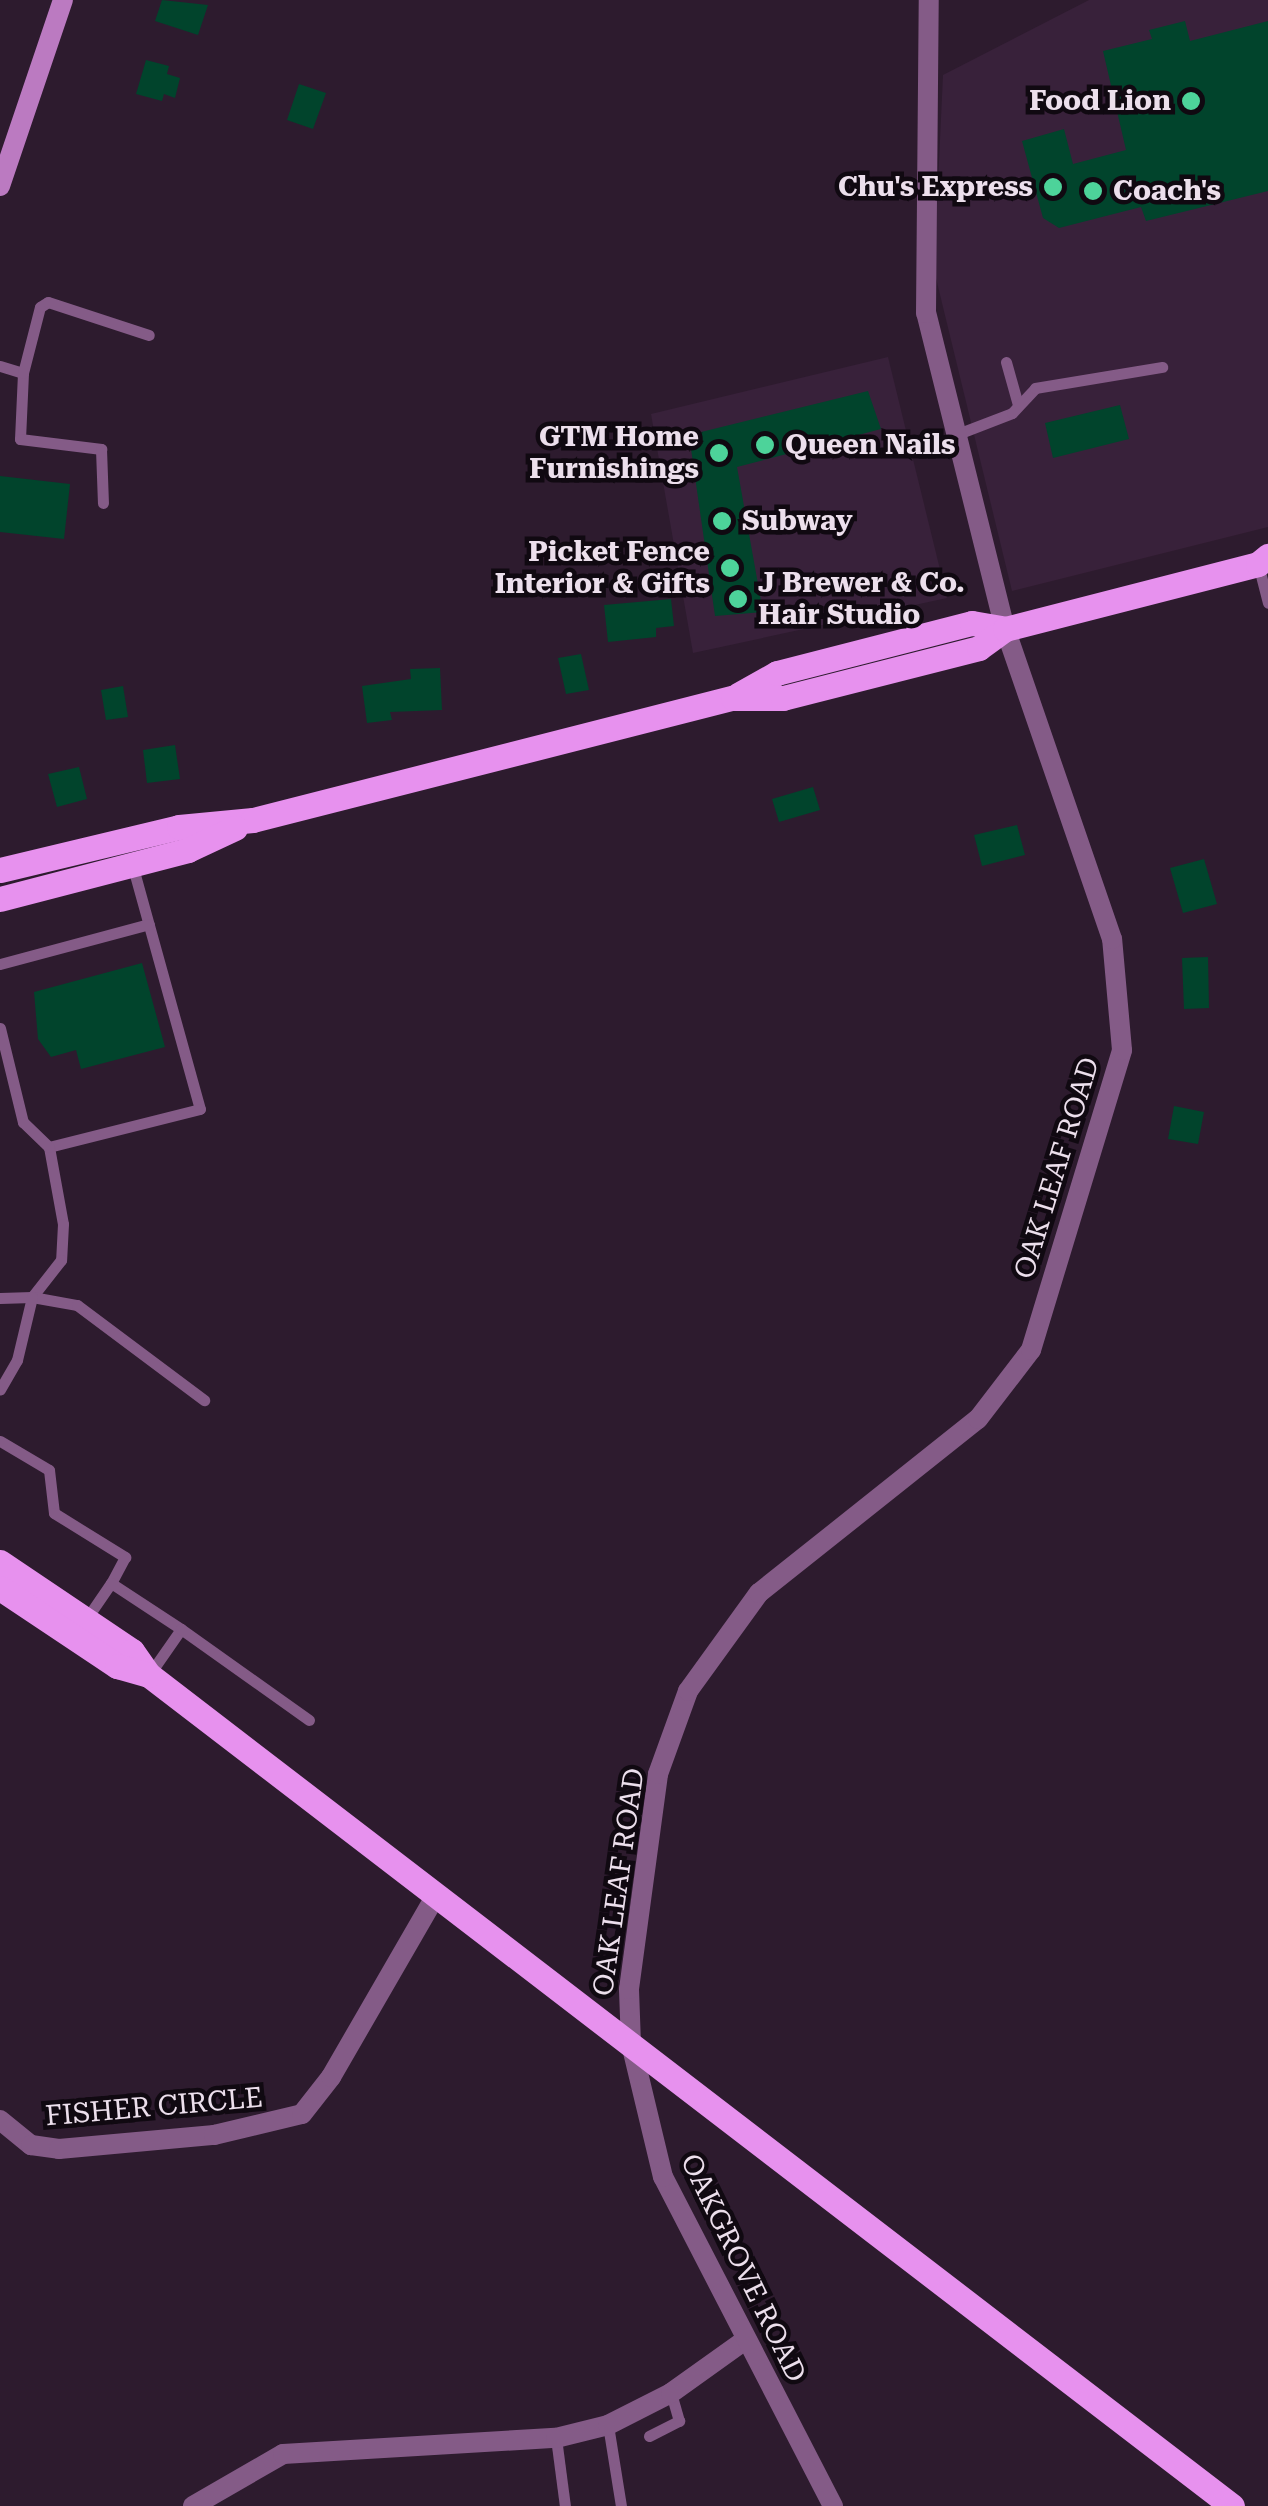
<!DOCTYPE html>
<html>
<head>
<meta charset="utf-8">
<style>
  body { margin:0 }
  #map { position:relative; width:1268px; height:2506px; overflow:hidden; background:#2d1b2e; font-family:"Roboto Serif",serif }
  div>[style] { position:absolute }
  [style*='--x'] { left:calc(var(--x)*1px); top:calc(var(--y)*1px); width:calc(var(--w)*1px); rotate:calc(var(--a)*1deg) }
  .built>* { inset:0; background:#38213a }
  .building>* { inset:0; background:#01442c }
  .lane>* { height:11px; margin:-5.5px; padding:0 5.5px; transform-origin:5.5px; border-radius:5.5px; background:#845b87 }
  .street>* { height:20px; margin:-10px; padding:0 10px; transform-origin:10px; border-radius:10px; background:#845b87 }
  .secondary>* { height:20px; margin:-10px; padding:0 10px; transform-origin:10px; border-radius:10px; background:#bb7ac1 }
  .primary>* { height:25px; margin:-12.5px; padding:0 12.5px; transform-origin:12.5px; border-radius:12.5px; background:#e791ee }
  .dots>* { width:28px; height:28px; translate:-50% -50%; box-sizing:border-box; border:5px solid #100911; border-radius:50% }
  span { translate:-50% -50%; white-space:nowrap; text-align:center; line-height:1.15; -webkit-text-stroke:9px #100911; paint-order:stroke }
  .poi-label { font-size:28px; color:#ecdfec; font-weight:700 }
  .right { translate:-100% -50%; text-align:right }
  .left { translate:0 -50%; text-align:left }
  .street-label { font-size:28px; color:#ecdfec }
</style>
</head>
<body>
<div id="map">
  <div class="built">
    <div style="clip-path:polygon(1089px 0,1268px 0,1268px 527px,1012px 591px,934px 270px,943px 75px)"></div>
    <div style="clip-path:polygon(888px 357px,947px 598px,693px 653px,651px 414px)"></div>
  </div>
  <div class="building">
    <div style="clip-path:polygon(162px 0,208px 5px,198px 35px,155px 21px)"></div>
    <div style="clip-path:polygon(1185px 21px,1190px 41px,1268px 21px,1268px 191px,1146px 221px,1141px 207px,1059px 228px,1043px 218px,1022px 141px,1064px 129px,1073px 164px,1126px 150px,1103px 51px,1152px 39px,1149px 30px)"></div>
    <div style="clip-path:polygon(146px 60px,169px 66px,167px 74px,180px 78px,175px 98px,164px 94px,162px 101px,136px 94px)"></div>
    <div style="clip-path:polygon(299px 84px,326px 93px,313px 129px,287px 120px)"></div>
    <div style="clip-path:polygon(868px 391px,881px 429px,737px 467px,763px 612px,715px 616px,689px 435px)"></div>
    <div style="clip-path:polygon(1120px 405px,1129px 439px,1053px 458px,1045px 423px)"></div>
    <div style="clip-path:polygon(0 476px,70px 484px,64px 539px,0 532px)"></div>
    <div style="clip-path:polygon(671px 599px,674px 626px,656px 628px,656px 637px,608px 642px,604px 605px)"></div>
    <div style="clip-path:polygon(581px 654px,589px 690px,566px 694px,558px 658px)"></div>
    <div style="clip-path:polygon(440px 668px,442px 710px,390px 712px,392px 720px,367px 723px,362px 686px,411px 679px,410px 669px)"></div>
    <div style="clip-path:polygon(123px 686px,128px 717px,106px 720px,101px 690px)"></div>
    <div style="clip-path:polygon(175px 745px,180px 779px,147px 783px,143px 750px)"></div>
    <div style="clip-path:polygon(79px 767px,87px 799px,57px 807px,48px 774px)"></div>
    <div style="clip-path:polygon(813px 787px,820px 810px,779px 822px,772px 799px)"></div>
    <div style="clip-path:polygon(1017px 825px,1025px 855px,982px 866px,974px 835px)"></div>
    <div style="clip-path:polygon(1204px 859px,1217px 904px,1183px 913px,1170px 868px)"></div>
    <div style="clip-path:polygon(1208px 957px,1209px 1008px,1184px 1009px,1182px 958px)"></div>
    <div style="clip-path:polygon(142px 963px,165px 1047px,81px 1069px,76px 1050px,51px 1057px,38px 1039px,34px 992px)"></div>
    <div style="clip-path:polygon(1174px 1106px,1204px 1112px,1198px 1144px,1168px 1139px)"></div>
  </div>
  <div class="lane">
    <div style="--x:1006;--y:362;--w:45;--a:74.4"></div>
    <div style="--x:0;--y:366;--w:24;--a:17"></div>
    <div style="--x:23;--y:373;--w:66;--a:92.6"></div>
    <div style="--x:20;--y:439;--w:82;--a:7"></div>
    <div style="--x:101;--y:449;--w:54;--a:87.9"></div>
    <div style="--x:23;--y:373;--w:68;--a:-75.6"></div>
    <div style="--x:40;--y:307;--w:9;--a:-32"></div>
    <div style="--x:48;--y:302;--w:106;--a:18.1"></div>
    <div style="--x:955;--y:435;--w:61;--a:-21.1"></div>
    <div style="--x:1012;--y:413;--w:34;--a:-47"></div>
    <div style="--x:1035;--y:388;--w:129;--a:-9.4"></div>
    <div style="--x:1258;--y:564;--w:40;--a:75.6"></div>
    <div style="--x:132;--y:864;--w:254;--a:74.5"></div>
    <div style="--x:200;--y:1109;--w:156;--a:165.9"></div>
    <div style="--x:49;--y:1147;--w:78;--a:79.7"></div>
    <div style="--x:63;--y:1224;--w:36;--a:93"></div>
    <div style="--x:61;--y:1260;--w:47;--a:128.1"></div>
    <div style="--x:32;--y:1297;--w:46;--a:10.1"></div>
    <div style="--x:77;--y:1305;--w:159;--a:36.8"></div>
    <div style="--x:0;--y:964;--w:154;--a:-15"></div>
    <div style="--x:0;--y:1028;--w:97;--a:76.3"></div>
    <div style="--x:23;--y:1122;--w:36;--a:44"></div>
    <div style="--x:0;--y:1298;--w:32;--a:-2"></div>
    <div style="--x:32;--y:1297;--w:65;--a:103.4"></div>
    <div style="--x:17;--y:1360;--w:34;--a:120"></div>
    <div style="--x:0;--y:1441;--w:57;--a:30.6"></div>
    <div style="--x:49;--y:1470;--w:43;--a:83.4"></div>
    <div style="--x:54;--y:1513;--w:84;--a:31.8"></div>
    <div style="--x:125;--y:1557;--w:30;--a:118"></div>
    <div style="--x:87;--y:1618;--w:42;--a:-55.6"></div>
    <div style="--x:111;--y:1583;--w:84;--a:33.3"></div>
    <div style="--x:149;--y:1675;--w:56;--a:-55.2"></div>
    <div style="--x:181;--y:1629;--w:157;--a:35.4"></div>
    <div style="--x:608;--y:2425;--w:82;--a:80.9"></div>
    <div style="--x:649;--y:2436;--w:34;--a:-27"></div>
    <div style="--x:679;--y:2421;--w:29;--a:-106"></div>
    <div style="--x:556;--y:2438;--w:69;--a:82.5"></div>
  </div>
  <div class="street">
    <div style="--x:0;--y:2120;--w:40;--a:39"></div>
    <div style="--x:31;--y:2145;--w:28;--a:8"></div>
    <div style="--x:59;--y:2149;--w:156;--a:-5.2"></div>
    <div style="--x:214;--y:2135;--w:90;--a:-13.4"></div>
    <div style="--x:302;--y:2114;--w:47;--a:-51.9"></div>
    <div style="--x:331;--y:2077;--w:210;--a:-60"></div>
    <div style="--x:193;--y:2506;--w:104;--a:-30"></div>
    <div style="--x:283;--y:2454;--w:273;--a:-3.4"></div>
    <div style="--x:556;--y:2438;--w:54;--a:-14"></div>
    <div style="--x:608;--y:2425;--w:71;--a:-26.9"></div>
    <div style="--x:671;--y:2393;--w:91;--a:-35.6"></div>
    <div style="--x:833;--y:2506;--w:370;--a:-117.3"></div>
    <div style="--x:663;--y:2177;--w:137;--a:-103.5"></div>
    <div style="--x:631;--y:2044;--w:55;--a:-92.1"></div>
    <div style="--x:629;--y:1989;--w:217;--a:-82.3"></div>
    <div style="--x:658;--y:1774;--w:88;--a:-70.1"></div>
    <div style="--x:688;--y:1691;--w:121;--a:-54.1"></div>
    <div style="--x:759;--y:1593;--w:280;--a:-38.5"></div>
    <div style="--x:978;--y:1419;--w:87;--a:-52.5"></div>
    <div style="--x:1031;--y:1350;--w:313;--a:-73.1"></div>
    <div style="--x:1122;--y:1050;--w:111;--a:-95.1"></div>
    <div style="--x:1112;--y:939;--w:328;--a:-109"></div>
    <div style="--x:1005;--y:629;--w:326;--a:-104"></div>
    <div style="--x:926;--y:313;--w:313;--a:-89.5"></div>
  </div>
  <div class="secondary">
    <div style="--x:0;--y:186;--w:196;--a:-71.3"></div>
  </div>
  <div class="primary">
    <div style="--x:738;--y:695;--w:45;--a:-29.4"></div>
    <div style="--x:777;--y:673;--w:201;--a:-14.4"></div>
    <div style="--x:972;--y:623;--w:34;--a:10"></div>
    <div style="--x:0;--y:870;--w:184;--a:-13.5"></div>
    <div style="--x:179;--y:827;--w:74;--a:-5.4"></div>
    <div style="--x:253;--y:820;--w:495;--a:-14.3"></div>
    <div style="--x:733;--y:698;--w:50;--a:0"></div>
    <div style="--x:783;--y:698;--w:202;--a:-14.3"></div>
    <div style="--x:979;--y:648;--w:32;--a:-36"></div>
    <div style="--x:1005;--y:629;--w:261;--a:-14.4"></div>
    <div style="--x:1258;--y:564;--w:13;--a:-39"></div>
    <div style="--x:0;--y:899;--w:194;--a:-14.6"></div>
    <div style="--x:188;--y:850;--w:52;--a:-25.1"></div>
    <div style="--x:0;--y:1562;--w:159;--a:34"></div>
    <div style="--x:132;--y:1651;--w:29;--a:55"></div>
    <div style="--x:149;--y:1675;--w:1365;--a:37.5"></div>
    <div style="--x:0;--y:1588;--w:141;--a:33.7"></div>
    <div style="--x:117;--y:1666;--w:33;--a:16"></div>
  </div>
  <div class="dots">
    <div style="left:1191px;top:101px;background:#4dd39a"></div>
    <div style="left:1053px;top:187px;background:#4dd39a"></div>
    <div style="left:1093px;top:191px;background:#4dd39a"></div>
    <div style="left:765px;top:445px;background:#4dd39a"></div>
    <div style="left:719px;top:453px;background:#4dd39a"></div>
    <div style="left:722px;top:521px;background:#4dd39a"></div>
    <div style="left:730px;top:568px;background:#4dd39a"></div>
    <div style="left:738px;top:599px;background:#4dd39a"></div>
  </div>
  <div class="poi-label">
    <span class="right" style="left:1171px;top:101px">Food Lion</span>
    <span class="right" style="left:1033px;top:187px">Chu's Express</span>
    <span class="left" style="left:1113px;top:191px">Coach's</span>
    <span class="right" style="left:699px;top:453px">GTM Home<br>Furnishings</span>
    <span class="left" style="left:785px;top:445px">Queen Nails</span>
    <span class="left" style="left:742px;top:521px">Subway</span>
    <span class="right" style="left:710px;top:568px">Picket Fence<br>Interior &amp; Gifts</span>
    <span class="left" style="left:758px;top:599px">J Brewer &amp; Co.<br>Hair Studio</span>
  </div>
  <div class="street-label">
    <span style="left:1057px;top:1168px;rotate:-73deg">OAK LEAF ROAD</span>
    <span style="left:619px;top:1882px;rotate:-82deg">OAK LEAF ROAD</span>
    <span style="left:154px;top:2107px;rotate:-5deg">FISHER CIRCLE</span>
    <span style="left:743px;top:2268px;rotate:64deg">OAKGROVE ROAD</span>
  </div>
</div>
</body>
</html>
